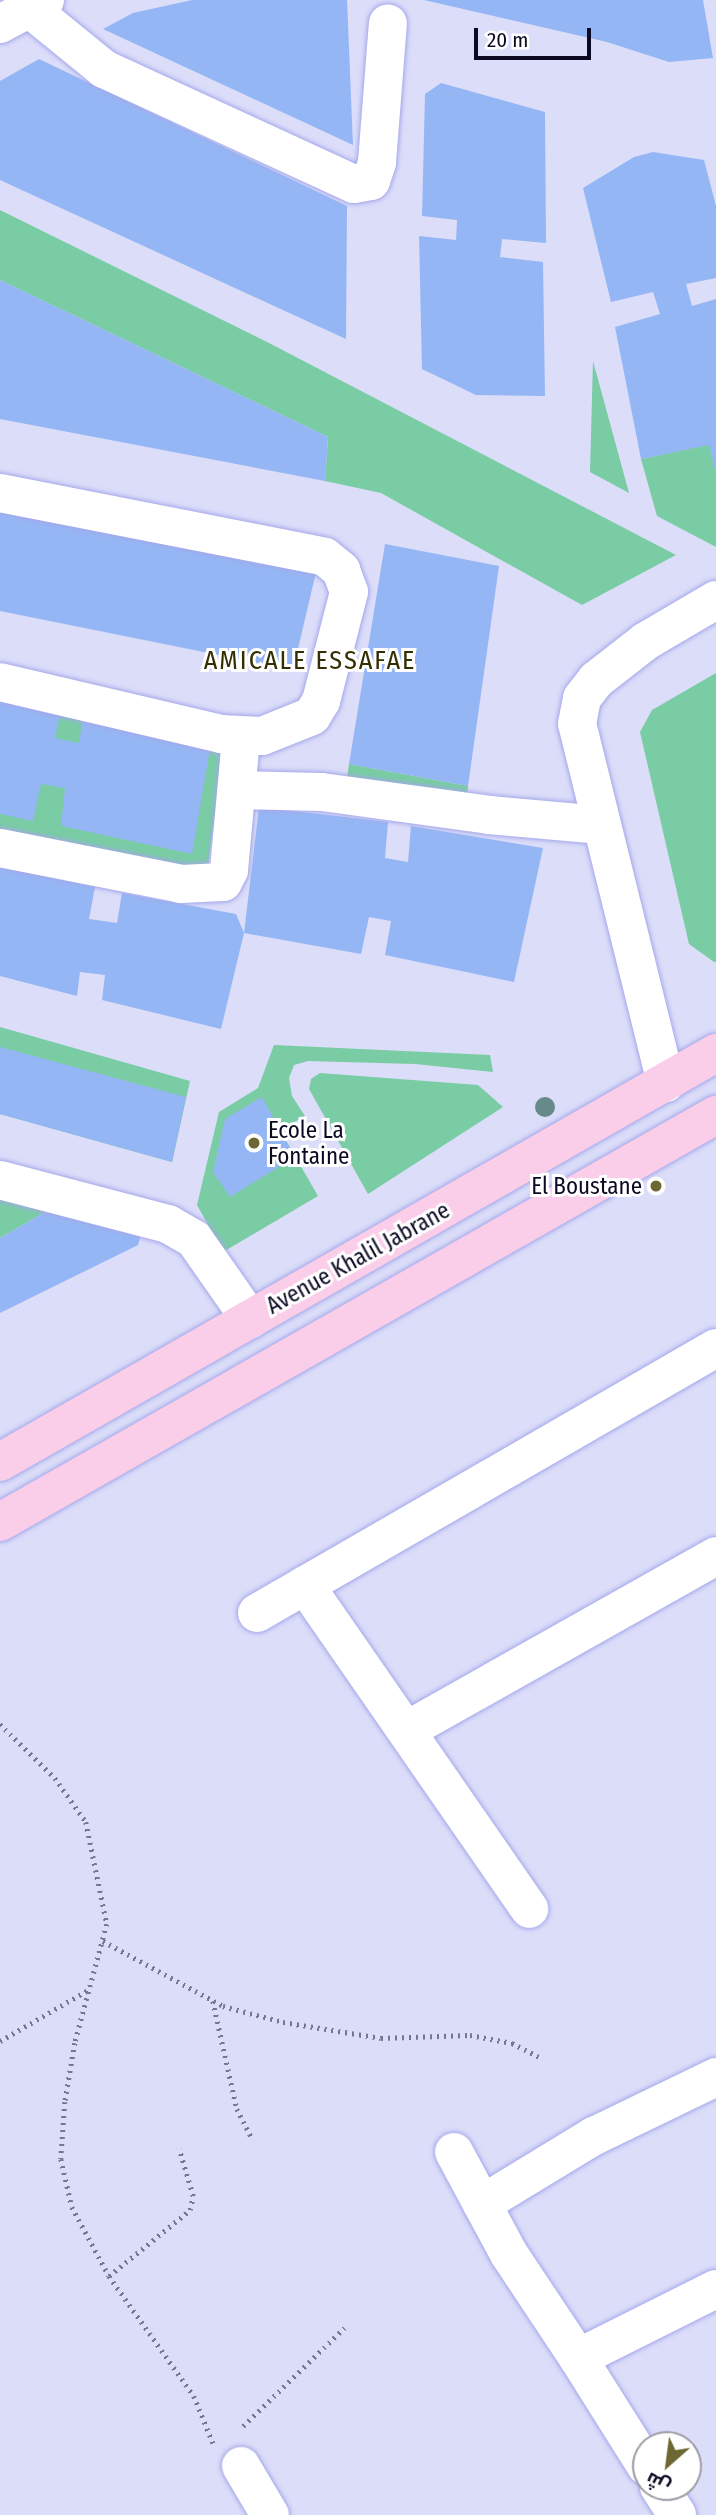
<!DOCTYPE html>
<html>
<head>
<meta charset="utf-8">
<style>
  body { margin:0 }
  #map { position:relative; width:716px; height:2515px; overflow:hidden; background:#dbddf9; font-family:"Fira Sans Condensed",Cairo,sans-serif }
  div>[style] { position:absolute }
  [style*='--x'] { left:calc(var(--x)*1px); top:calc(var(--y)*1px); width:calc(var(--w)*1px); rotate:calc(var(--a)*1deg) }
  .green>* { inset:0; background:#79cca4 }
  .building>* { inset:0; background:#95b6f4 }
  .path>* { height:4.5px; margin-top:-2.25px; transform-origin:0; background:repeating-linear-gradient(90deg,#757690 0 2px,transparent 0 7px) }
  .roads { filter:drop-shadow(0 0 2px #a5a8ea) drop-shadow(0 0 2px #a5a8ea) }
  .minor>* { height:38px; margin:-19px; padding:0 19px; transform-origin:19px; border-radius:19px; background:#fff }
  .major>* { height:38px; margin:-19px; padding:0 19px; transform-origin:19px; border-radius:19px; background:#facee9 }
  .trees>* { width:20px; height:20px; margin:-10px; border-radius:50%; background:#658a89 }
  .dots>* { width:19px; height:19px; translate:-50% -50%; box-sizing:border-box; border:4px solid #fff; border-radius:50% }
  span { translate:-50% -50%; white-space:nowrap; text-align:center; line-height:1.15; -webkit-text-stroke:6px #fff; paint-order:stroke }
  .poi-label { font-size:23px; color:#0b0a22 }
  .left { translate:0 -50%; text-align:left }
  .right { translate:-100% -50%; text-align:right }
  .street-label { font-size:23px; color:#0b0a22 }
  .quarter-label { font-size:26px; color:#342f03; letter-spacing:2px }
  .north { position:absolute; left:632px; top:2431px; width:70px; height:70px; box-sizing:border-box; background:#fff; border:2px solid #9d9da7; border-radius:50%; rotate:208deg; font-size:19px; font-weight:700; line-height:28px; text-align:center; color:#0b0a22 }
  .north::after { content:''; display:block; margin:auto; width:24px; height:32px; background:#6d6733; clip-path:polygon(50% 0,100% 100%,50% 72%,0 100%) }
  .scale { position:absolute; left:474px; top:28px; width:117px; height:32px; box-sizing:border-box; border:4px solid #0b0a22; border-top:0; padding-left:9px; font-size:21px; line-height:24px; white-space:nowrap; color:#0b0a22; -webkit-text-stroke:5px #fff; paint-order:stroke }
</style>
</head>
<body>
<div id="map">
  <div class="green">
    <div style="clip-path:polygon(0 210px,269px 343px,676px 555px,582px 605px,381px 493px,325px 481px,328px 437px,0 280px)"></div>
    <div style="clip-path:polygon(593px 361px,629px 493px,590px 472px)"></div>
    <div style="clip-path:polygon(716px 443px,716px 547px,657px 516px,641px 459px)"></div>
    <div style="clip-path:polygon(716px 673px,716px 962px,714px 962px,689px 944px,640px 732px,652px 710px)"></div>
    <div style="clip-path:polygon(0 690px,225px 745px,208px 865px,202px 871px,0 830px)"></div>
    <div style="clip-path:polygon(349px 764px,468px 786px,467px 798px,347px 778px)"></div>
    <div style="clip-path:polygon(0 1027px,190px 1081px,172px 1162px,0 1114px)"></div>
    <div style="clip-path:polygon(274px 1045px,490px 1055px,493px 1072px,415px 1064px,308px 1061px,294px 1065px,289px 1078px,292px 1096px,305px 1116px,280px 1130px,318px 1196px,223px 1252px,197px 1205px,219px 1112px,258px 1088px)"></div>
    <div style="clip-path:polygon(320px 1073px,478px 1085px,503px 1107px,368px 1194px,309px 1089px,311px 1079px)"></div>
    <div style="clip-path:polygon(0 1192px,56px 1206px,0 1238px)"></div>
  </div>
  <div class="building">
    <div style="clip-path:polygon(192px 0,347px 0,353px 145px,103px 29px,133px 13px)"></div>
    <div style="clip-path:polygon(424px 0,703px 0,713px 58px,669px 62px,607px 42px)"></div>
    <div style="clip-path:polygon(39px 59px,347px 206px,346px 339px,0 180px,0 81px)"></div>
    <div style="clip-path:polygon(441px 83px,545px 112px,546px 243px,502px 239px,500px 257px,543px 262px,545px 396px,476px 395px,422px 369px,419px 236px,456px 240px,457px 220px,422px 216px,425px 94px)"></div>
    <div style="clip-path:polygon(653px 152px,704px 160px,716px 206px,716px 278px,686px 284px,692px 306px,716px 299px,716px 474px,709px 445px,641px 459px,615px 327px,660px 314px,653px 292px,611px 302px,583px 188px,634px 157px)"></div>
    <div style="clip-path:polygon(0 280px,328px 437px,325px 481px,0 419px)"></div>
    <div style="clip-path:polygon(0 508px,317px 568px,293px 670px,0 611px)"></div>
    <div style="clip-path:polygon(385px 544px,499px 566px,468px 786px,349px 764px)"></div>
    <div style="clip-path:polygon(0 695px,61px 710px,55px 738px,79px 743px,83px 717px,210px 749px,192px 854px,61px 826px,65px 788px,41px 784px,33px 821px,0 814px)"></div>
    <div style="clip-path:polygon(259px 807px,388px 822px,385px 858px,408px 862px,411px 826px,543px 848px,514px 982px,385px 955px,391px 921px,369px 917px,361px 954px,244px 933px,221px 1029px,102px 1000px,105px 975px,80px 972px,77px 996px,0 976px,0 867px,95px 887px,89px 919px,117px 923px,122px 893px,236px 914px,244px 933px)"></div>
    <div style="clip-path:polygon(0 1047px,186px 1097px,172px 1162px,0 1114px)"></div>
    <div style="clip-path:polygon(262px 1097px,295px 1157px,230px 1197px,213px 1172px,225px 1119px)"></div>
    <div style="clip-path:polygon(56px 1206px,143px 1226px,138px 1245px,0 1313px,0 1238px)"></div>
  </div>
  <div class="path">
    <div style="--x:0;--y:1724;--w:77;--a:44.5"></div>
    <div style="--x:55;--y:1778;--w:54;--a:54.8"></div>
    <div style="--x:86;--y:1822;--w:104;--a:78.4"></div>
    <div style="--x:107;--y:1924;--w:123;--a:105.1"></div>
    <div style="--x:75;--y:2043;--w:60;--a:99.6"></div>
    <div style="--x:65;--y:2102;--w:57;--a:94"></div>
    <div style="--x:61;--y:2159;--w:49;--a:77.1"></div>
    <div style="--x:72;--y:2207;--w:78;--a:61.8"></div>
    <div style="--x:109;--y:2276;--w:147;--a:54.7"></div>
    <div style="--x:194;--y:2396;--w:51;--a:68"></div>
    <div style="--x:103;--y:1941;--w:136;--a:28.4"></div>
    <div style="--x:223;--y:2006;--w:62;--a:14.9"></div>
    <div style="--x:283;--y:2022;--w:99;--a:9.3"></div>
    <div style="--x:381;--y:2038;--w:89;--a:-1.9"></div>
    <div style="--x:470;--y:2035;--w:43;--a:10.8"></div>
    <div style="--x:512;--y:2043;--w:33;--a:27"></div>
    <div style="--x:213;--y:2001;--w:111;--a:77.5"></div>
    <div style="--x:237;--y:2109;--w:34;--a:63"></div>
    <div style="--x:0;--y:2041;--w:102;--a:-30.1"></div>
    <div style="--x:109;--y:2276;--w:104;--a:-39.2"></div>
    <div style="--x:190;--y:2210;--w:14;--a:-78"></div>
    <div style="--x:193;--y:2196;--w:49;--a:-106.6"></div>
    <div style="--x:243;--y:2426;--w:141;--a:-44.1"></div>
  </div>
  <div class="roads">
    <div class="minor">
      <div style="--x:29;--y:8;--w:97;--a:39.1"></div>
      <div style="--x:104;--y:69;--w:275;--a:24.7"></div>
      <div style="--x:354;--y:184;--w:17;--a:-10"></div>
      <div style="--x:371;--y:181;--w:20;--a:-72"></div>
      <div style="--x:377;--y:162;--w:139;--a:-85.5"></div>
      <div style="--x:0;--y:24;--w:51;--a:-28.1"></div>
      <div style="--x:0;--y:493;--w:331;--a:11.1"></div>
      <div style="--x:325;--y:557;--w:21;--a:39"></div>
      <div style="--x:341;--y:570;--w:23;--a:70"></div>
      <div style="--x:349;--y:592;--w:113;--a:104.4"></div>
      <div style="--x:321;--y:701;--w:17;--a:121"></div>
      <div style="--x:312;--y:716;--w:54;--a:158.2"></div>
      <div style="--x:262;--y:736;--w:41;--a:-177.2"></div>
      <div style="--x:221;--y:734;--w:227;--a:-166.8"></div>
      <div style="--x:237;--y:790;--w:85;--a:1.3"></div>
      <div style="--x:322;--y:792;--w:169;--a:7.8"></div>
      <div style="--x:489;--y:815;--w:113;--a:5.1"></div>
      <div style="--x:0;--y:848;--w:185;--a:11.2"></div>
      <div style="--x:181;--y:884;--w:42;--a:-2.7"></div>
      <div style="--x:223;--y:882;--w:13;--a:-63"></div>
      <div style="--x:229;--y:870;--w:133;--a:-84.8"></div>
      <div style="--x:666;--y:1083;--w:370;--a:-103.9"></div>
      <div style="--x:577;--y:724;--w:26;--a:-79"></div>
      <div style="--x:582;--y:698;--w:23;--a:-52"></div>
      <div style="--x:596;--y:680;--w:63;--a:-38"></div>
      <div style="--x:646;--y:641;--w:81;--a:-30.4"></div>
      <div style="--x:0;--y:1180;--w:174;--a:14.7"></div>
      <div style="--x:168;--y:1224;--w:30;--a:30"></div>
      <div style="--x:194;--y:1239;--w:98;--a:55"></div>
      <div style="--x:305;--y:1585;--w:394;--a:55.3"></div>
      <div style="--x:257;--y:1613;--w:530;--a:-30"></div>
      <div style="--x:409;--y:1729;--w:352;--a:-29.4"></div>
      <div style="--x:454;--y:2152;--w:116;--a:61.7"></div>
      <div style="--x:509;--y:2254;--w:125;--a:56.4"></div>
      <div style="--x:578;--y:2358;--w:154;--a:-26.6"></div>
      <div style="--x:482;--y:2204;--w:131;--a:-31.3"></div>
      <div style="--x:594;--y:2136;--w:136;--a:-25.8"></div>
      <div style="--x:578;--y:2358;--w:128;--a:57.8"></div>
      <div style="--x:241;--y:2466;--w:57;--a:59.4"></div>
      <div style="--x:659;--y:2487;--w:33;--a:57"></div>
    </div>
    <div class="major">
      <div style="--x:0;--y:1462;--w:825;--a:-29.74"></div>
      <div style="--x:0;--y:1522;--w:824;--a:-29.62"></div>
    </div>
  </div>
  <div class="trees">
    <div style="left:545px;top:1107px"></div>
  </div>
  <div class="dots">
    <div style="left:254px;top:1143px;background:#6d6733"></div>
    <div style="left:656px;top:1186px;background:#6d6733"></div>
  </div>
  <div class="poi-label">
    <span class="left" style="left:268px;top:1143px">Ecole La<br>Fontaine</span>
    <span class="right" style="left:642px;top:1186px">El Boustane</span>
  </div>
  <div class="street-label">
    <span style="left:358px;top:1258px;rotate:-29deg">Avenue Khalil Jabrane</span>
  </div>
  <div class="quarter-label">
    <span style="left:310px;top:661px">AMICALE ESSAFAE</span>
  </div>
  <div class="north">ش</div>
  <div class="scale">20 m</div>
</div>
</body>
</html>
